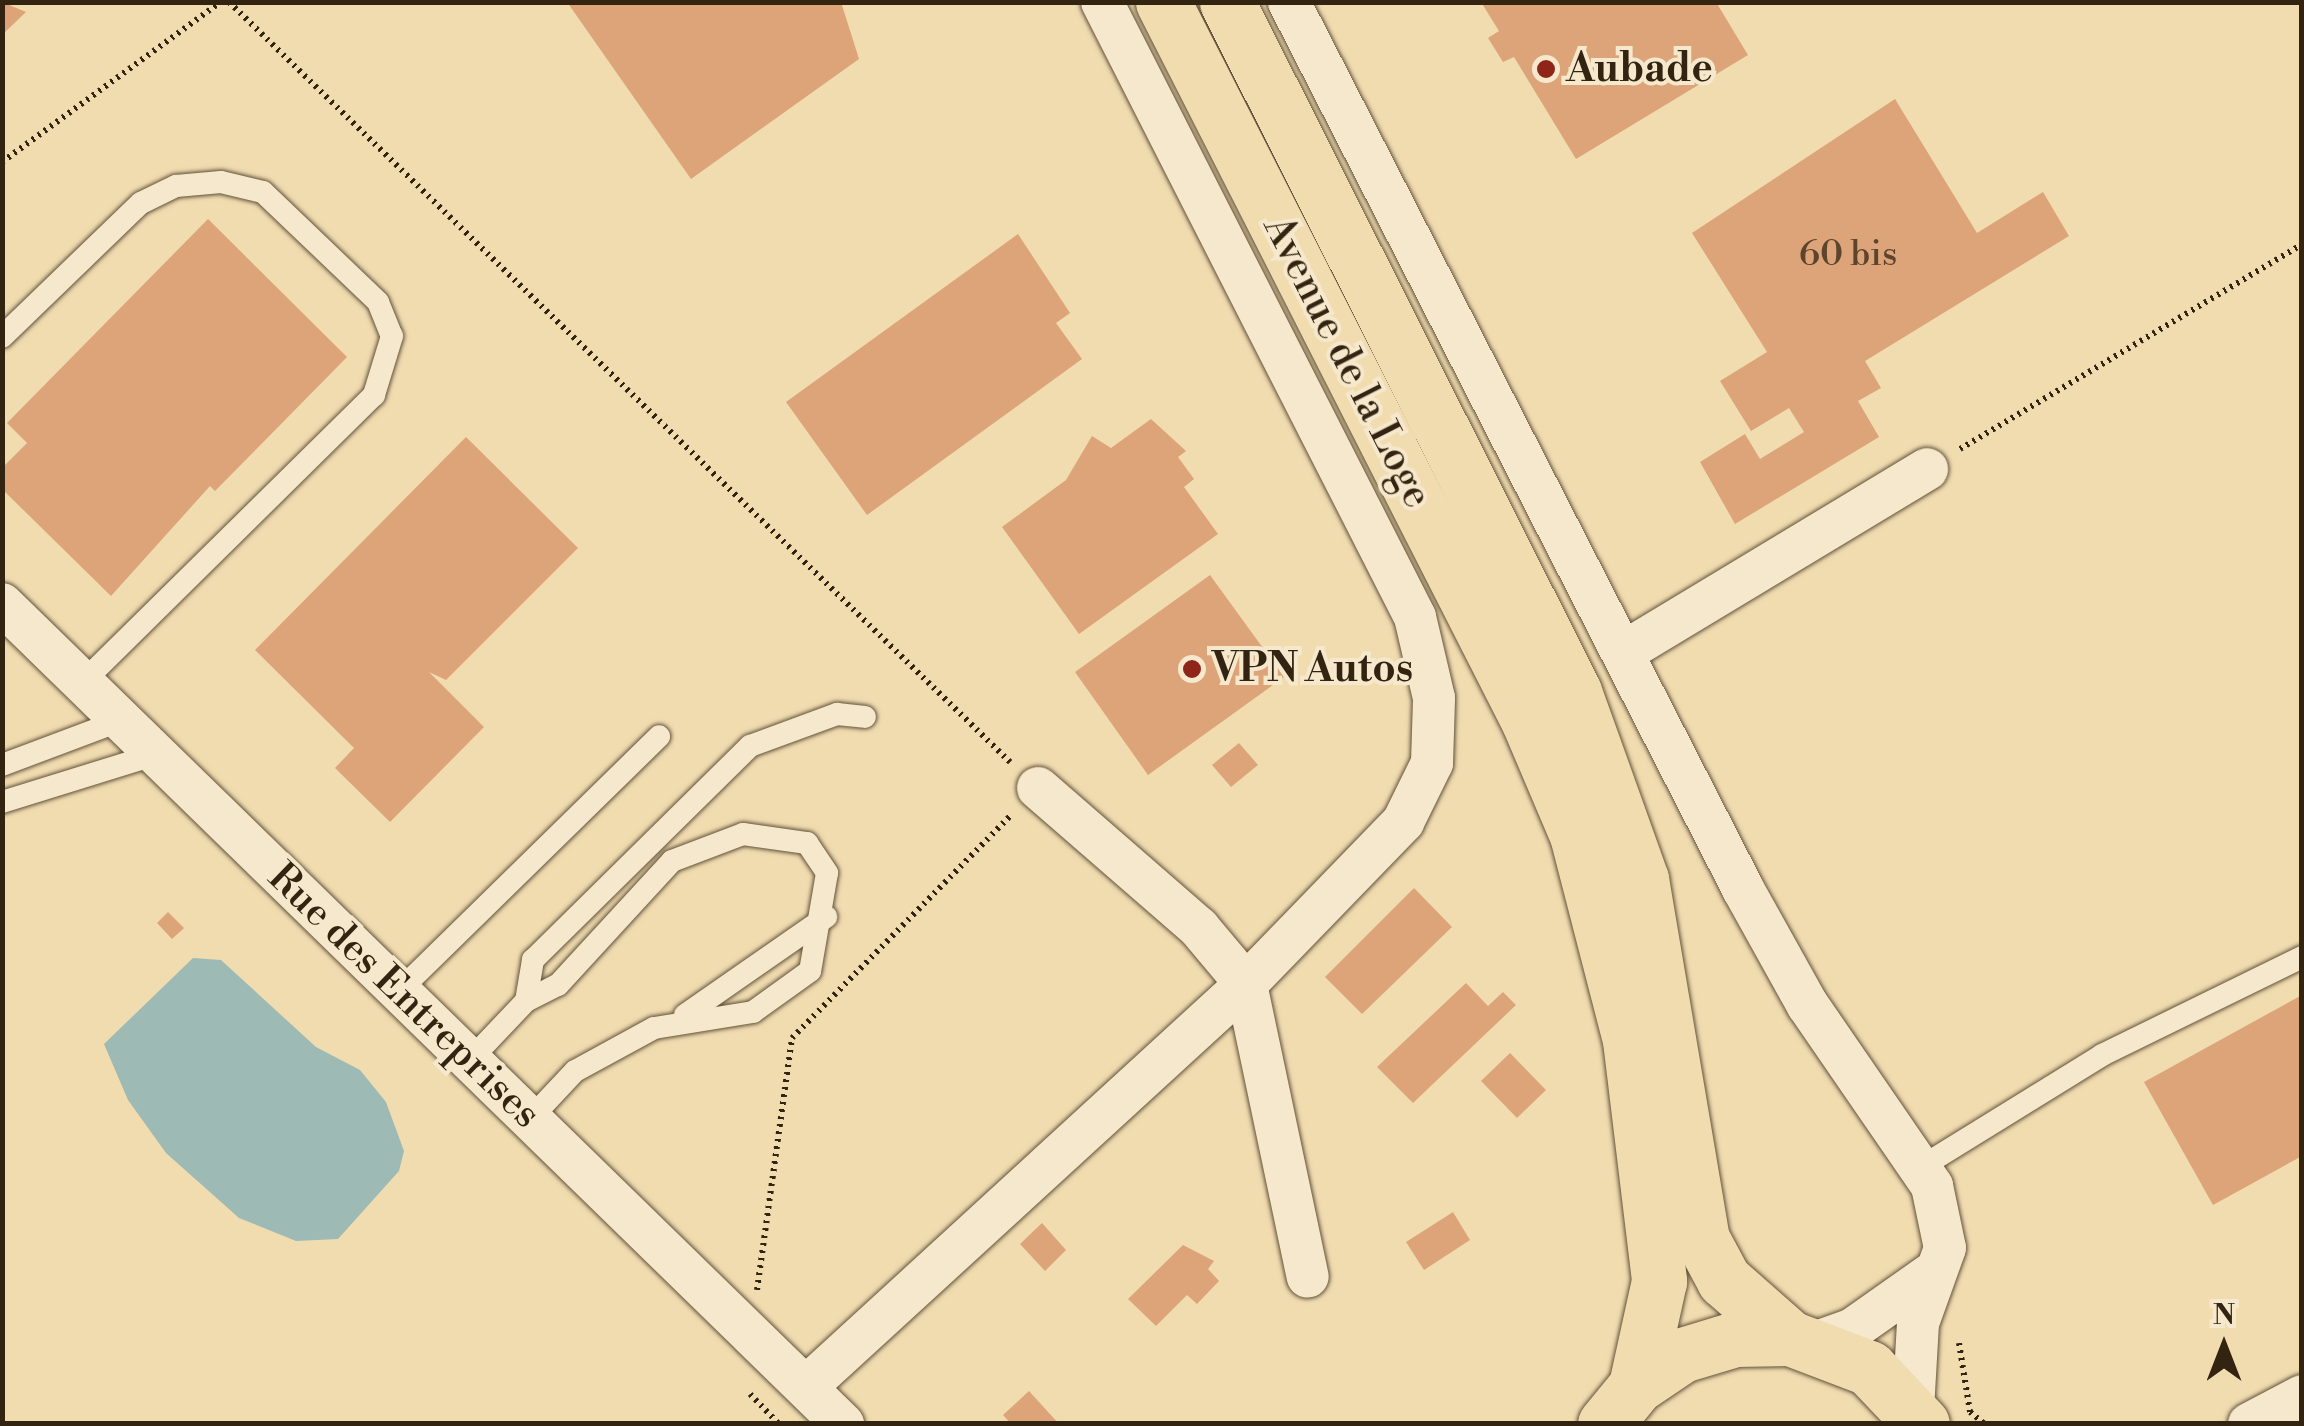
<!DOCTYPE html>
<html>
<head>
<meta charset="utf-8">
<style>
  body { margin:0 }
  #map { position:relative; width:2304px; height:1426px; overflow:hidden; background:#f1dcb0; font-family:"Libre Bodoni",serif }
  div>[style] { position:absolute }
  [style*='--x'] { left:calc(var(--x)*1px); top:calc(var(--y)*1px); width:calc(var(--w)*1px); rotate:calc(var(--a)*1deg) }
  .water>* { inset:0; background:#9dbab4 }
  .building>* { inset:0; background:#dca478 }
  .path>* { height:6px; margin-top:-3px; transform-origin:0; background:repeating-linear-gradient(90deg,#332412 0 2.5px,transparent 0 7.5px) }
  .roads { filter:drop-shadow(0 0 2px #62523a) drop-shadow(0 0 2px #62523a) }
  .service>* { height:22px; margin:-11px; padding:0 11px; transform-origin:11px; border-radius:11px; background:#f6e8cc }
  .minor>* { height:42px; margin:-21px; padding:0 21px; transform-origin:21px; border-radius:21px; background:#f6e8cc }
  .primary>* { height:55px; margin:-27.5px; padding:0 27.5px; transform-origin:27.5px; border-radius:27.5px; background:#f1dcb0 }
  .dots>* { width:28px; height:28px; translate:-50% -50%; box-sizing:border-box; border:5px solid #f6e8cc; border-radius:50% }
  span { translate:-50% -50%; white-space:nowrap; text-align:center; line-height:1.15; -webkit-text-stroke:8px #f6e8cc; paint-order:stroke }
  .number-label { font-size:35px; color:#5d442c }
  .number-label span { -webkit-text-stroke-width:0 }
  .poi-label { font-size:40px; color:#332412; font-weight:700 }
  .left { translate:0 -50%; text-align:left }
  .street-label { font-size:40px; color:#332412 }
  .frame { position:absolute; inset:0; border:5px solid #332412; pointer-events:none }
  .north { position:absolute; left:2174px; top:1296px; width:100px; height:100px; -webkit-text-stroke:8px #f6e8cc; paint-order:stroke; rotate:0deg; font-size:28px; font-weight:700; line-height:40px; text-align:center; color:#332412 }
  .north::after { content:''; display:block; margin:auto; width:35px; height:45px; background:#332412; clip-path:polygon(50% 0,100% 100%,50% 72%,0 100%) }
</style>
</head>
<body>
<div id="map">
  <div class="water">
    <div style="clip-path:polygon(193px 958px,221px 960px,316px 1047px,360px 1070px,386px 1102px,404px 1151px,399px 1171px,338px 1239px,296px 1241px,239px 1218px,166px 1153px,128px 1100px,104px 1044px)"></div>
  </div>
  <div class="building">
    <div style="clip-path:polygon(2px 2px,26px 12px,2px 35px)"></div>
    <div style="clip-path:polygon(567px 2px,841px 2px,859px 59px,691px 179px)"></div>
    <div style="clip-path:polygon(1481px 2px,1716px 2px,1748px 55px,1576px 159px,1514px 57px,1503px 62px,1488px 38px,1499px 31px)"></div>
    <div style="clip-path:polygon(1895px 99px,1977px 233px,2043px 192px,2069px 236px,1865px 361px,1881px 388px,1858px 401px,1879px 437px,1735px 524px,1700px 462px,1745px 434px,1760px 459px,1804px 432px,1789px 408px,1751px 431px,1720px 381px,1767px 352px,1692px 233px)"></div>
    <div style="clip-path:polygon(208px 219px,347px 357px,215px 491px,210px 486px,111px 596px,2px 489px,2px 468px,27px 443px,7px 423px)"></div>
    <div style="clip-path:polygon(1018px 234px,1070px 313px,1056px 323px,1082px 359px,867px 515px,786px 402px)"></div>
    <div style="clip-path:polygon(1151px 419px,1186px 451px,1178px 457px,1194px 479px,1184px 487px,1218px 534px,1079px 634px,1002px 527px,1066px 480px,1092px 436px,1111px 448px)"></div>
    <div style="clip-path:polygon(466px 437px,578px 548px,446px 680px,429px 672px,484px 727px,390px 822px,335px 768px,354px 748px,255px 650px)"></div>
    <div style="clip-path:polygon(1210px 575px,1284px 677px,1148px 775px,1075px 672px)"></div>
    <div style="clip-path:polygon(1239px 743px,1258px 765px,1231px 787px,1212px 765px)"></div>
    <div style="clip-path:polygon(1414px 888px,1452px 927px,1362px 1014px,1325px 977px)"></div>
    <div style="clip-path:polygon(168px 912px,184px 928px,172px 939px,157px 923px)"></div>
    <div style="clip-path:polygon(1466px 983px,1488px 1006px,1503px 992px,1516px 1005px,1413px 1103px,1377px 1067px)"></div>
    <div style="clip-path:polygon(2302px 995px,2302px 1156px,2213px 1205px,2144px 1082px)"></div>
    <div style="clip-path:polygon(1510px 1053px,1546px 1090px,1517px 1118px,1481px 1081px)"></div>
    <div style="clip-path:polygon(1453px 1212px,1470px 1240px,1424px 1270px,1406px 1242px)"></div>
    <div style="clip-path:polygon(1042px 1223px,1066px 1250px,1045px 1271px,1020px 1244px)"></div>
    <div style="clip-path:polygon(1183px 1245px,1214px 1261px,1208px 1269px,1219px 1281px,1197px 1304px,1187px 1295px,1156px 1326px,1128px 1299px)"></div>
    <div style="clip-path:polygon(1029px 1391px,1059px 1424px,1011px 1424px,1003px 1415px)"></div>
  </div>
  <div class="path">
    <div style="--x:229;--y:2;--w:1090;--a:44.22"></div>
    <div style="--x:2;--y:162;--w:271;--a:-36.2"></div>
    <div style="--x:1960;--y:449;--w:399;--a:-30.9"></div>
    <div style="--x:757;--y:1290;--w:254;--a:-82.1"></div>
    <div style="--x:792;--y:1038;--w:311;--a:-45.5"></div>
    <div style="--x:1959;--y:1343;--w:70;--a:80.9"></div>
    <div style="--x:1970;--y:1412;--w:19;--a:39"></div>
    <div style="--x:750;--y:1394;--w:42;--a:46"></div>
  </div>
  <div class="roads">
    <div class="service">
      <div style="--x:2;--y:337;--w:193;--a:-44"></div>
      <div style="--x:141;--y:203;--w:39;--a:-26"></div>
      <div style="--x:176;--y:186;--w:45;--a:-5.1"></div>
      <div style="--x:221;--y:182;--w:43;--a:13.4"></div>
      <div style="--x:263;--y:192;--w:159;--a:43.7"></div>
      <div style="--x:378;--y:302;--w:37;--a:68"></div>
      <div style="--x:392;--y:336;--w:62;--a:107"></div>
      <div style="--x:374;--y:395;--w:409;--a:135.4"></div>
      <div style="--x:2;--y:765;--w:128;--a:-20.6"></div>
      <div style="--x:2;--y:802;--w:162;--a:-17.2"></div>
      <div style="--x:399;--y:991;--w:364;--a:-44.4"></div>
      <div style="--x:526;--y:1001;--w:36;--a:-27"></div>
      <div style="--x:558;--y:985;--w:168;--a:-47.4"></div>
      <div style="--x:672;--y:861;--w:76;--a:-20.8"></div>
      <div style="--x:743;--y:834;--w:65;--a:8"></div>
      <div style="--x:807;--y:843;--w:36;--a:56"></div>
      <div style="--x:827;--y:873;--w:99;--a:99.8"></div>
      <div style="--x:810;--y:971;--w:70;--a:144.3"></div>
      <div style="--x:753;--y:1012;--w:100;--a:170.8"></div>
      <div style="--x:654;--y:1028;--w:90;--a:151.4"></div>
      <div style="--x:575;--y:1071;--w:66;--a:133.2"></div>
      <div style="--x:685;--y:1015;--w:172;--a:-34.8"></div>
      <div style="--x:470;--y:1060;--w:81;--a:-46.5"></div>
      <div style="--x:526;--y:1001;--w:42;--a:-80.3"></div>
      <div style="--x:533;--y:960;--w:305;--a:-44.6"></div>
      <div style="--x:750;--y:746;--w:93;--a:-20.2"></div>
      <div style="--x:837;--y:714;--w:28;--a:6"></div>
      <div style="--x:1921;--y:1167;--w:213;--a:-31.7"></div>
      <div style="--x:2102;--y:1055;--w:223;--a:-26.1"></div>
    </div>
    <div class="minor">
      <div style="--x:1289;--y:2;--w:996;--a:62.89"></div>
      <div style="--x:1743;--y:889;--w:132;--a:60.9"></div>
      <div style="--x:1807;--y:1004;--w:221;--a:55.5"></div>
      <div style="--x:1932;--y:1186;--w:63;--a:78.2"></div>
      <div style="--x:1945;--y:1248;--w:80;--a:109.8"></div>
      <div style="--x:1918;--y:1323;--w:87;--a:93.3"></div>
      <div style="--x:2;--y:604;--w:1175;--a:44.28"></div>
      <div style="--x:1624;--y:652;--w:354;--a:-31.1"></div>
      <div style="--x:1038;--y:788;--w:213;--a:41"></div>
      <div style="--x:1199;--y:928;--w:73;--a:50"></div>
      <div style="--x:1246;--y:984;--w:299;--a:78.1"></div>
      <div style="--x:1814;--y:1343;--w:41;--a:-19.7"></div>
      <div style="--x:1853;--y:1329;--w:95;--a:-35.2"></div>
      <div style="--x:806;--y:1387;--w:597;--a:-42.49"></div>
      <div style="--x:1246;--y:984;--w:226;--a:-45.9"></div>
      <div style="--x:1403;--y:822;--w:66;--a:-63.8"></div>
      <div style="--x:1432;--y:763;--w:65;--a:-88.2"></div>
      <div style="--x:1434;--y:698;--w:83;--a:-103.2"></div>
      <div style="--x:1415;--y:617;--w:690;--a:-116.97"></div>
      <div style="--x:2249;--y:1424;--w:60;--a:-27.8"></div>
    </div>
    <div class="primary">
      <div style="--x:1163;--y:2;--w:808;--a:63.05"></div>
      <div style="--x:1529;--y:722;--w:123;--a:67"></div>
      <div style="--x:1577;--y:835;--w:212;--a:75.5"></div>
      <div style="--x:1630;--y:1040;--w:243;--a:83.1"></div>
      <div style="--x:1659;--y:1281;--w:107;--a:102.4"></div>
      <div style="--x:1227;--y:2;--w:772;--a:63.3"></div>
      <div style="--x:1574;--y:692;--w:199;--a:70.3"></div>
      <div style="--x:1641;--y:879;--w:365;--a:80.4"></div>
      <div style="--x:1702;--y:1239;--w:47;--a:61.8"></div>
      <div style="--x:1724;--y:1280;--w:88;--a:41.3"></div>
      <div style="--x:1605;--y:1424;--w:49;--a:-50.8"></div>
      <div style="--x:1636;--y:1386;--w:55;--a:-34"></div>
      <div style="--x:1682;--y:1355;--w:55;--a:-16.8"></div>
      <div style="--x:1735;--y:1339;--w:55;--a:-1"></div>
      <div style="--x:1790;--y:1338;--w:85;--a:20.8"></div>
      <div style="--x:1869;--y:1368;--w:77;--a:46.6"></div>
    </div>
  </div>
  <div class="dots">
    <div style="left:1546px;top:69px;background:#8f2418"></div>
    <div style="left:1192px;top:669px;background:#8f2418"></div>
  </div>
  <div class="number-label">
    <span style="left:1848px;top:255px">60 bis</span>
  </div>
  <div class="poi-label">
    <span class="left" style="left:1566px;top:69px">Aubade</span>
    <span class="left" style="left:1212px;top:669px">VPN Autos</span>
  </div>
  <div class="street-label">
    <span style="left:1347px;top:362px;rotate:63deg">Avenue de la Loge</span>
    <span style="left:404px;top:996px;rotate:44deg">Rue des Entreprises</span>
  </div>
  <div class="frame"></div>
  <div class="north">N</div>
</div>
</body>
</html>
